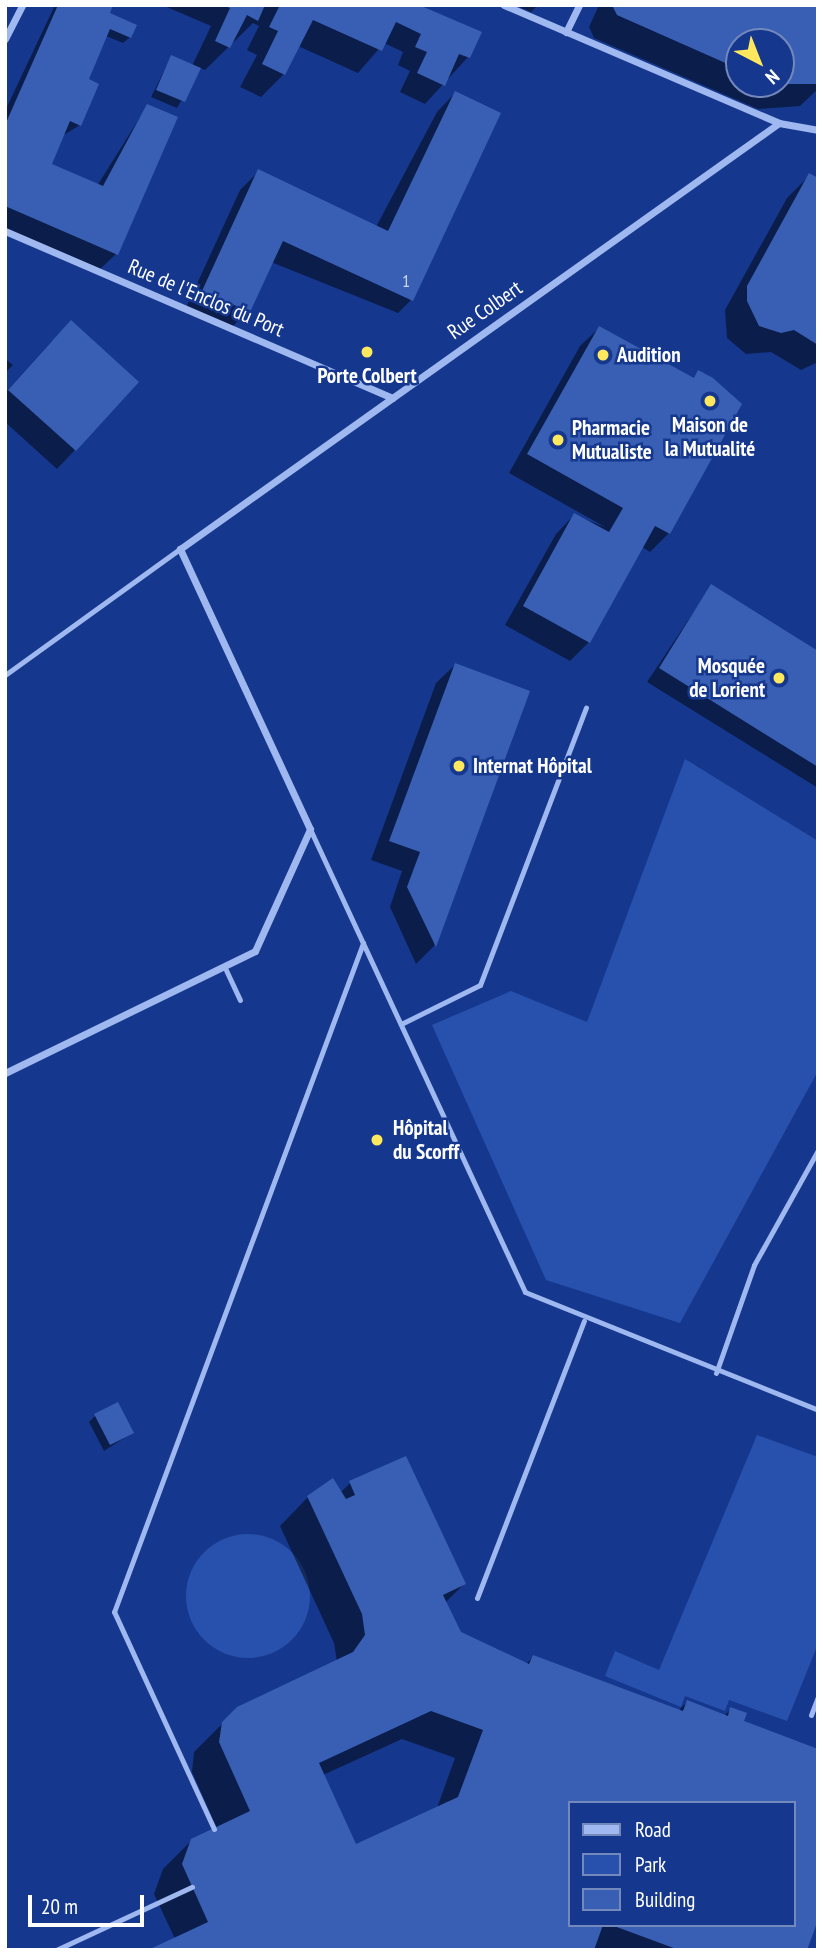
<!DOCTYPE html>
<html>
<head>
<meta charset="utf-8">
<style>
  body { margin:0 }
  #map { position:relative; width:823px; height:1955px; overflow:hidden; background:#15388e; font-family:"PT Sans Narrow",sans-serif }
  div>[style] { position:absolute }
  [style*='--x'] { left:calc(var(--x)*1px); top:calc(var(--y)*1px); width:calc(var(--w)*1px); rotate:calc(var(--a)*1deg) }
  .green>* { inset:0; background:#2751ac }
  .round { border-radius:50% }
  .shadow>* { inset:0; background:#0007 }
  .building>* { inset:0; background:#395fb5 }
  .service>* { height:5px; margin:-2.5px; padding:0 2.5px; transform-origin:2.5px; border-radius:2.5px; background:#9fb8f0 }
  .minor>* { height:7px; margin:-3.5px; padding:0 3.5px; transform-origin:3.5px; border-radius:3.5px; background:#9fb8f0 }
  .dots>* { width:19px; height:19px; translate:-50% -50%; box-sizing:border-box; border:4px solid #15388e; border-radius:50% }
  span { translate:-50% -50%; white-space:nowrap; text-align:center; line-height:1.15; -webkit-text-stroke:5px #15388e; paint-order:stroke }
  .number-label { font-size:18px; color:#ced7ec }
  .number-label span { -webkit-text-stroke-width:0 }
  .street-label { font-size:21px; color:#fff }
  .poi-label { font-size:21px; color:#fff; font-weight:700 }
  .left { translate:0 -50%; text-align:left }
  .right { translate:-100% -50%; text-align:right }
  .frame { position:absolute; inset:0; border:7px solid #fff; pointer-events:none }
  .legend { position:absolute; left:568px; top:1801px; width:228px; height:126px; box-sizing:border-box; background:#15388e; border:2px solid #7388bb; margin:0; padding:9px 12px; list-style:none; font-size:21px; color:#fff }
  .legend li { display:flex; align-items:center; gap:14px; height:35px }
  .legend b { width:35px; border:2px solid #7388bb }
  .north { position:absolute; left:725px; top:28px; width:70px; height:70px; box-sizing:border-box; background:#15388e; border:2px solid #7388bb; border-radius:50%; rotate:138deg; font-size:19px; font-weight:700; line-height:28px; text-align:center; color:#fff }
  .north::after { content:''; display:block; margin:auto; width:24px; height:32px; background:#ffe75e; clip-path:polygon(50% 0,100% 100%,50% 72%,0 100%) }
  .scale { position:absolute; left:28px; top:1895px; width:116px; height:32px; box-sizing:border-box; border:4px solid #fff; border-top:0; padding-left:9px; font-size:21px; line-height:24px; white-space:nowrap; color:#fff; -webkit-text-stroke:5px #15388e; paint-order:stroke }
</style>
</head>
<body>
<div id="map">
  <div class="green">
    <div style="clip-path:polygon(685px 759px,818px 841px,818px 1071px,680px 1323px,546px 1280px,432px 1025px,511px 991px,587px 1022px)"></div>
    <div style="clip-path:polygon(757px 1435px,818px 1457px,818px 1644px,787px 1721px,729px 1700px,725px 1711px,685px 1696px,681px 1707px,605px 1676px,615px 1651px,659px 1670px)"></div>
    <div class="round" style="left:186px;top:1534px;width:124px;height:124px"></div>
  </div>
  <div class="shadow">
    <div style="clip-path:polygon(55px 5px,112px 5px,107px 14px,130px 37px,123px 43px,106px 36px,86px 80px,80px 125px,62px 136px,49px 165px,97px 186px,147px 106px,116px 254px,97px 272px,5px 233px,5px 111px)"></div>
    <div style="clip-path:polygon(162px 5px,415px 5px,468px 57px,425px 104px,400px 92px,410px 71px,398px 65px,403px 52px,384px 43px,358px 73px,298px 46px,284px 74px,261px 97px,240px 87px,257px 55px,247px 50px,259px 26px,253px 23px,205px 70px,200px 68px,177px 108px,151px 97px,171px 57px,192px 66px,211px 26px)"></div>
    <div style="clip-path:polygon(515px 5px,538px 5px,531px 12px)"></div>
    <div style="clip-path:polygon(evenodd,599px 5px,818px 5px,818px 89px,800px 106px,758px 109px,594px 38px,589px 27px,599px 5px,739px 42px,781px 42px,781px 84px,739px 84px,739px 42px)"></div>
    <div style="clip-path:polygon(455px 93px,411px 300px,398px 313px,271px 262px,248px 311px,230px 329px,185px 310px,240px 190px,259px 171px,376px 227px,437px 112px)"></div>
    <div style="clip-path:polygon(810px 175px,818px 180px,818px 362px,801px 370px,771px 352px,746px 354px,727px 338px,725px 310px,787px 198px)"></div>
    <div style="clip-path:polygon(599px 328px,669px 533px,650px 552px,642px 547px,589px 642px,570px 661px,505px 625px,556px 534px,574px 515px,605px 527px,509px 473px,580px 346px)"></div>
    <div style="clip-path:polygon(52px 341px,75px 450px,57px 469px,5px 422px,5px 393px)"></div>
    <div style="clip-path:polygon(5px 359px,13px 365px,5px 373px)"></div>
    <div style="clip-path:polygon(711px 586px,818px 653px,818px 788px,647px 682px)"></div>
    <div style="clip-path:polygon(455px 665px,528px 692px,434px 946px,416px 964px,390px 907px,402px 871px,371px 860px,436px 683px)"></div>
    <div style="clip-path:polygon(96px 1415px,132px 1433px,104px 1451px,89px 1422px)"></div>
    <div style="clip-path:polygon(evenodd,350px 1483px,464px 1584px,445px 1603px,459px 1634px,526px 1664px,533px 1657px,678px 1711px,687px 1702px,724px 1716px,731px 1709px,742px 1722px,818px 1751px,805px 1950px,152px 1950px,175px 1939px,154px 1894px,163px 1869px,192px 1840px,217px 1828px,192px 1772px,194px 1752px,238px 1708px,337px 1662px,334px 1643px,280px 1526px,308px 1497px,340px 1493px,350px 1483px,402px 1739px,455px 1758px,437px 1808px,355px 1846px,323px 1775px,402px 1739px,350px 1483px,569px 1803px,793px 1803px,793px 1925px,569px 1925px,569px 1803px)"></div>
  </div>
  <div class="building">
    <div style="clip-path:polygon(58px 5px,113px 5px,110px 13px,137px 25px,131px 38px,110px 29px,89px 79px,99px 84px,81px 126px,70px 121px,52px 164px,103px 186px,147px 104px,178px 117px,118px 255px,5px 206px,5px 125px)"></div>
    <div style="clip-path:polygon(223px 5px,265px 5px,258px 21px,247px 15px,230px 48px,215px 41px,230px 8px)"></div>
    <div style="clip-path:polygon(280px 5px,419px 5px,482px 32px,470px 58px,459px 54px,445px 86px,417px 73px,427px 52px,415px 47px,421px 34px,396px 22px,382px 51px,313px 20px,285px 75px,262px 64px,278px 31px,269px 27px)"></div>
    <div style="clip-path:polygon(612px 5px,818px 5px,818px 84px,775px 84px,781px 84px,781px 42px,739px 42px,739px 69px,617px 15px)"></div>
    <div style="clip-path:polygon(171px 55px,201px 68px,185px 102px,156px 90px)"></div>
    <div style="clip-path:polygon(455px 91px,501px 113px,413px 301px,283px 241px,250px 312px,202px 291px,258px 169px,388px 231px)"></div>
    <div style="clip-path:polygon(809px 173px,818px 178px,818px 345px,794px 330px,781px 333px,759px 326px,747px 301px,747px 286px)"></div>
    <div style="clip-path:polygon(71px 320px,139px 382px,76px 451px,8px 390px)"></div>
    <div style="clip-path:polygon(599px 326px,694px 378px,698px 370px,713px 378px,742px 404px,670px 534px,655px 526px,590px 643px,523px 606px,574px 513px,609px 532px,623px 508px,527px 454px)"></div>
    <div style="clip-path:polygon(711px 584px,818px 651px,818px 767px,659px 668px)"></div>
    <div style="clip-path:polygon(455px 663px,530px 691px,436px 947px,407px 887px,420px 852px,389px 841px)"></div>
    <div style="clip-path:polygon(118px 1402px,134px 1433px,110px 1445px,94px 1414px)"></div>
    <div style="clip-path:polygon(evenodd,406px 1456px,466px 1584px,443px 1595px,461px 1632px,529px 1664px,533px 1655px,683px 1711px,687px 1700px,728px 1716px,730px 1707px,747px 1713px,744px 1721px,818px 1749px,818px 1920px,807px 1950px,679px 1950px,614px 1926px,793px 1925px,793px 1803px,569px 1803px,569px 1925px,603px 1925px,594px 1950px,148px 1950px,208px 1922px,182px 1864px,191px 1839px,250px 1811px,219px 1742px,222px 1722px,237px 1707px,353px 1652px,365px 1635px,362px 1614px,307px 1496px,333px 1478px,346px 1499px,355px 1495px,349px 1481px,406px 1456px,431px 1711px,483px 1730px,458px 1797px,356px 1844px,319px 1763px,431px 1711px)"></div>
  </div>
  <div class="service">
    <div style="--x:5;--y:675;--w:216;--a:-35.8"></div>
    <div style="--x:310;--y:829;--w:510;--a:65.09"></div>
    <div style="--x:525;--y:1292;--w:316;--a:21.9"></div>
    <div style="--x:226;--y:970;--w:33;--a:65"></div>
    <div style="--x:401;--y:1024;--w:88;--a:-26.3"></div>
    <div style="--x:480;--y:985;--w:297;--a:-69.1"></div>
    <div style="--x:716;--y:1373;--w:114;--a:-70.6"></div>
    <div style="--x:754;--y:1265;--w:132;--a:-60.9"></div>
    <div style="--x:477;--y:1598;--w:297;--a:-68.9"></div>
    <div style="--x:811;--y:1715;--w:19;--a:-69"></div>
    <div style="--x:214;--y:1829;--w:239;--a:-114.7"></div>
    <div style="--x:114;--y:1612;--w:714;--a:-69.58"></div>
    <div style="--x:56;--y:1950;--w:150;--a:-24.9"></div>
  </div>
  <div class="minor">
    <div style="--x:504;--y:5;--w:299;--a:23.2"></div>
    <div style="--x:779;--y:123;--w:40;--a:10"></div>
    <div style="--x:566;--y:32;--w:30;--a:-64"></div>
    <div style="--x:5;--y:39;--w:38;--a:-63"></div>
    <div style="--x:5;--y:231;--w:422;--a:23.3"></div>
    <div style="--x:5;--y:1073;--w:278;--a:-26"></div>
    <div style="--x:255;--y:951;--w:134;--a:-65.7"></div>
    <div style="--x:310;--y:829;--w:309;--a:-114.9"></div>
    <div style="--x:180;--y:549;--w:735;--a:-35.42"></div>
  </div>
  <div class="dots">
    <div style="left:367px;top:352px;background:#ffe75e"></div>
    <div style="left:603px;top:355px;background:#ffe75e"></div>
    <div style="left:710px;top:401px;background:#ffe75e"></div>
    <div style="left:558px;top:440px;background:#ffe75e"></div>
    <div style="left:779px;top:678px;background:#ffe75e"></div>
    <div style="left:459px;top:766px;background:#ffe75e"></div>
    <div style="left:377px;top:1140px;background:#ffe75e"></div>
  </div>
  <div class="number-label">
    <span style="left:406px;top:281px">1</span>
  </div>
  <div class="street-label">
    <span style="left:206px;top:298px;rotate:23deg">Rue de l'Enclos du Port</span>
    <span style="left:485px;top:310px;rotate:-35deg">Rue Colbert</span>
  </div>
  <div class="poi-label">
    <span class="left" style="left:617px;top:355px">Audition</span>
    <span style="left:367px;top:376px">Porte Colbert</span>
    <span style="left:710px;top:437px">Maison de<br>la Mutualité</span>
    <span class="left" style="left:572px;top:440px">Pharmacie<br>Mutualiste</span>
    <span class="right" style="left:765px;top:678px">Mosquée<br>de Lorient</span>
    <span class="left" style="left:473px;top:766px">Internat Hôpital</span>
    <span class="left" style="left:393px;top:1140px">Hôpital<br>du Scorff</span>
  </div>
  <div class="frame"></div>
  <ul class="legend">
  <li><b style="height:9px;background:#9fb8f0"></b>Road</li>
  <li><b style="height:19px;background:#2751ac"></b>Park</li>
  <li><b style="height:19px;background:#395fb5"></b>Building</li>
  </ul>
  <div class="north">N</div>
  <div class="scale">20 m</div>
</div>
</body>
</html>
